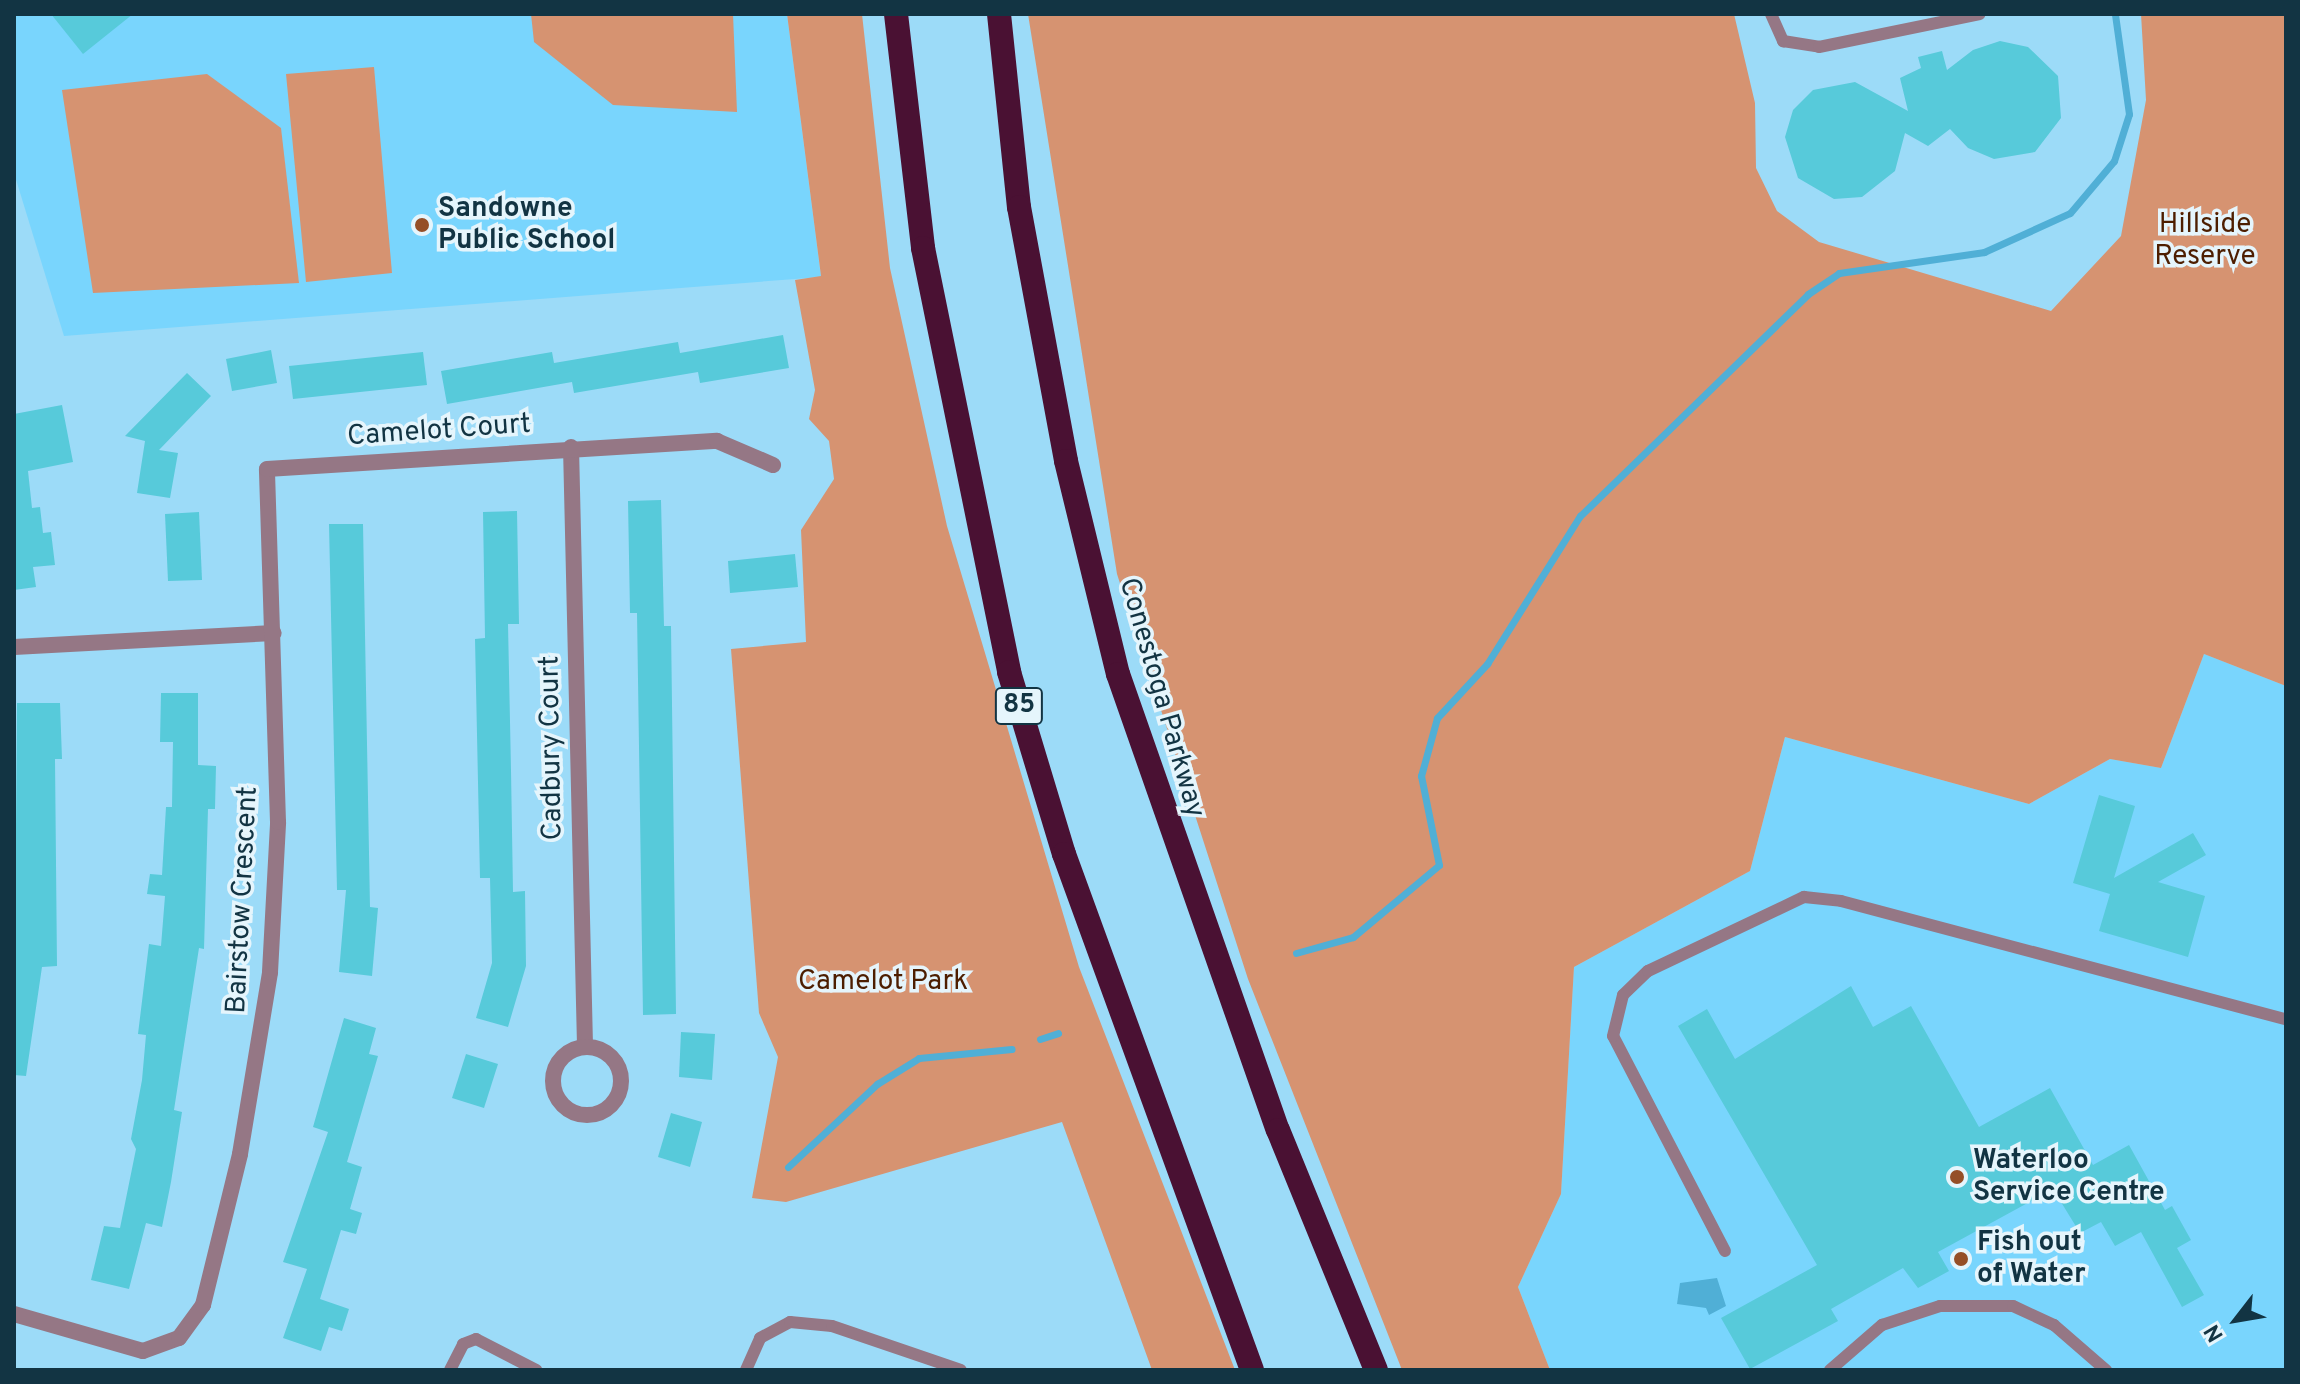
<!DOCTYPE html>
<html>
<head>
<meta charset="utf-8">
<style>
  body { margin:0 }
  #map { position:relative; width:2300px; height:1384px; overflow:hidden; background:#9cdbf8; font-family:Overpass,sans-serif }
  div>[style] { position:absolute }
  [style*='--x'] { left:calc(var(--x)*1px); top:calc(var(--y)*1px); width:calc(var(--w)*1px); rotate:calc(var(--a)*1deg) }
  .built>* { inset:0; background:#79d5fd }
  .green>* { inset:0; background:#d69371 }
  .water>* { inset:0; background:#50afd6 }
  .stream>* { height:7px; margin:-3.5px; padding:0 3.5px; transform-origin:3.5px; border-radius:3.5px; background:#50afd6 }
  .building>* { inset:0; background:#57cada }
  .service>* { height:12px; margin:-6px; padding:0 6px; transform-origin:6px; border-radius:6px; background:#957785 }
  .minor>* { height:16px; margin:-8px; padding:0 8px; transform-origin:8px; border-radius:8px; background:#957785 }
  .minor>.ring { margin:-8px; padding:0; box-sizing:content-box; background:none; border:16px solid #957785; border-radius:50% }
  .motorway>* { height:24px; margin:-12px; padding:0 12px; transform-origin:12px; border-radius:12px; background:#4a1133 }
  .dots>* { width:22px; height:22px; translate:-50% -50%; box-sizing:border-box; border:4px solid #e5f5fc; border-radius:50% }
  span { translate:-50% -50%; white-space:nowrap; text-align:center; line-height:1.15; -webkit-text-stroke:7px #e5f5fc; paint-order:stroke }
  .shield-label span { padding:2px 6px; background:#e5f5fc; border:2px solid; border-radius:6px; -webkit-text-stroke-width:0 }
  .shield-label { font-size:26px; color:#123443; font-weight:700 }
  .poi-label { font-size:28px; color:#123443; font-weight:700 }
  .left { translate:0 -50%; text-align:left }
  .park-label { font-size:28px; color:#4d1e00 }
  .street-label { font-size:28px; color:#123443 }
  .frame { position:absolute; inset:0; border:16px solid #123443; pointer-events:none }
  .north { position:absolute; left:2196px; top:1280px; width:80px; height:80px; -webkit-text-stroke:6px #e5f5fc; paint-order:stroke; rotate:239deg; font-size:22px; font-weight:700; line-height:32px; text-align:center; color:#123443 }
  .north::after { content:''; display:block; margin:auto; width:28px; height:36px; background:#123443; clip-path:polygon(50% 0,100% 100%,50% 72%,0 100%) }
</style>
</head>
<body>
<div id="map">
  <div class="built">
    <div style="clip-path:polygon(14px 14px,787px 14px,821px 277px,64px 336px,14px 173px)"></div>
    <div style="clip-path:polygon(2204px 654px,2286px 686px,2286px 1370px,1550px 1370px,1518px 1287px,1561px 1194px,1574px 967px,1750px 871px,1785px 737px,2029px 804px,2110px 759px,2161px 768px)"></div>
  </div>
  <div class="green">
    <div style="clip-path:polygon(531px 14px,733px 14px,737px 112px,613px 105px,534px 42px)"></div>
    <div style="clip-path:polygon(787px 14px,862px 14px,890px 268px,947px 526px,1079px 967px,1235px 1370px,1152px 1370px,1062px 1122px,786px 1202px,752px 1198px,778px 1057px,759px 1013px,731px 649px,806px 642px,801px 530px,834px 479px,829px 441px,809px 419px,815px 390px,795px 280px,821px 276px)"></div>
    <div style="clip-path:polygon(1028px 14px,1734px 14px,1755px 103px,1756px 168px,1777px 211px,1819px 242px,2051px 311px,2121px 236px,2146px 100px,2141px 14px,2286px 14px,2286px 686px,2204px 654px,2161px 768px,2110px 759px,2029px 804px,1785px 737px,1750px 871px,1574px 967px,1561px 1194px,1518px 1287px,1550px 1370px,1402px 1370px,1248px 979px,1117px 574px)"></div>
    <div style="clip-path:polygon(374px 67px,392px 273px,306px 282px,286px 74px)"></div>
    <div style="clip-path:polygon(207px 74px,281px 128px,299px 283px,93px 293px,62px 90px)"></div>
  </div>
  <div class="water">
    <div style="clip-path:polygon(1717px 1278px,1726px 1306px,1709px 1315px,1706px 1308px,1677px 1304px,1680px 1283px)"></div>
  </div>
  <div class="stream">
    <div style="--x:1296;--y:953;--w:59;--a:-15.7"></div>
    <div style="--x:1353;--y:937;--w:112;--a:-39.9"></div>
    <div style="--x:1439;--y:865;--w:91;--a:-101.4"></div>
    <div style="--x:1421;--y:776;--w:60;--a:-74.6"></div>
    <div style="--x:1437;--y:718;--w:74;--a:-47.2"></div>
    <div style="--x:1487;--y:664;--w:175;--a:-57.9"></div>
    <div style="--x:1580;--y:516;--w:318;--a:-44.2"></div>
    <div style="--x:1808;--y:294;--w:37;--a:-34"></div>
    <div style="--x:1839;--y:273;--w:147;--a:-8.2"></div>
    <div style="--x:1984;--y:252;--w:94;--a:-24.4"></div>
    <div style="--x:2070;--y:213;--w:68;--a:-49.8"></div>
    <div style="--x:2114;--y:161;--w:49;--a:-72.3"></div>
    <div style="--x:2129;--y:114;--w:101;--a:-98"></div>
    <div style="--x:1040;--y:1039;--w:19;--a:-18"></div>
    <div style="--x:788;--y:1167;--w:122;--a:-43"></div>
    <div style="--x:877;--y:1084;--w:49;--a:-31.8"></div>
    <div style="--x:919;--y:1058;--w:93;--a:-5.5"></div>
  </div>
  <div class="building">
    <div style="clip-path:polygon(51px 14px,133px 14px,83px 54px)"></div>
    <div style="clip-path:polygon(2000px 41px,2028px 47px,2058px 76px,2061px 118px,2035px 152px,1994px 159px,1968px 148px,1950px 129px,1928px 146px,1905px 133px,1895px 171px,1862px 197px,1834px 199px,1798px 178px,1785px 137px,1793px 110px,1813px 90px,1855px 82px,1908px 111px,1900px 78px,1921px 68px,1918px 57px,1942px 51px,1947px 70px,1973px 50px)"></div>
    <div style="clip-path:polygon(783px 335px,789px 368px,700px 383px,698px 372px,574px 393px,572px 382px,447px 404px,441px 371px,552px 352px,554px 363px,678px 342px,680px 353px)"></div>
    <div style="clip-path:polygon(271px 350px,277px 383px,232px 391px,226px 359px)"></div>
    <div style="clip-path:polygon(423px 352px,427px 385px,293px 399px,289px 366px)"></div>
    <div style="clip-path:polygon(187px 373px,211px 396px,159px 450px,178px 453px,170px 498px,137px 493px,145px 441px,125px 436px)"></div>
    <div style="clip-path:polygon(62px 405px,73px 462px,28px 471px,32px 508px,40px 507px,43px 533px,51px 532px,55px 565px,33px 567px,36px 587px,14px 590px,14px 414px)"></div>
    <div style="clip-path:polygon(661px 500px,664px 626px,671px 626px,676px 1014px,643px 1015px,637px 613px,630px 613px,628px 501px)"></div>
    <div style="clip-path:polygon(517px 511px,519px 624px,508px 624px,511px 770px,513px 892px,525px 891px,526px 966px,508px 1027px,476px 1018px,492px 963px,490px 878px,480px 878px,475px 639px,485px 638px,483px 512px)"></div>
    <div style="clip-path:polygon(199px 512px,202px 580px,168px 581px,165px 514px)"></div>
    <div style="clip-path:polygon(329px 524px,363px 524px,370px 907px,378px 908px,372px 976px,339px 972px,346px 890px,337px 890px)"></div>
    <div style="clip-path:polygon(795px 554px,798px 587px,730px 593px,728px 561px)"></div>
    <div style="clip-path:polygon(161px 693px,198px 693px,198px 765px,216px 766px,215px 809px,208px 809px,204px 949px,199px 948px,174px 1110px,182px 1112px,171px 1182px,162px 1227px,146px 1223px,129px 1289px,91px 1280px,104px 1226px,120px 1228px,136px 1149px,131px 1139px,142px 1080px,146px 1035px,138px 1034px,149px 944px,161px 946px,165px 896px,147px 894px,150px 874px,162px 875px,166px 807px,172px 807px,173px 742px,160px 742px)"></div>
    <div style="clip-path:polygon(17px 703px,60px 703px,62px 759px,55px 759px,57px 966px,42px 967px,26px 1076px,14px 1075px)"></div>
    <div style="clip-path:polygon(2099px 795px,2135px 806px,2114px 878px,2193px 833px,2206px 855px,2158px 882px,2205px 896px,2188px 957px,2099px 931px,2110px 894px,2073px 883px)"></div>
    <div style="clip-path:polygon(1851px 986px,1873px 1027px,1911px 1006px,1979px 1127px,2050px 1088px,2093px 1165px,2129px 1145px,2165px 1210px,2172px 1206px,2191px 1240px,2177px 1248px,2204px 1295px,2182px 1307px,2141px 1232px,2115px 1246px,2101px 1222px,2080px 1233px,2053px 1189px,1938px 1252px,1949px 1271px,1918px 1288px,1903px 1268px,1831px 1309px,1838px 1321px,1750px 1369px,1721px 1318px,1817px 1265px,1678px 1026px,1707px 1009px,1735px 1059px)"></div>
    <div style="clip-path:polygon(344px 1018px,376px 1028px,369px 1054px,378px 1056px,347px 1162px,362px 1167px,350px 1209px,362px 1213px,356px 1234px,341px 1230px,320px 1299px,349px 1309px,342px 1331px,329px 1327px,321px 1351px,283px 1338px,307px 1269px,283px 1262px,328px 1132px,313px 1127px)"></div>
    <div style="clip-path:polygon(681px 1032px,715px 1034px,712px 1080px,679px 1077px)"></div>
    <div style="clip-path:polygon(466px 1054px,498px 1064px,484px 1108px,452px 1098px)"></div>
    <div style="clip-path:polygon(671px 1113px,702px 1122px,690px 1167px,658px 1157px)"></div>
  </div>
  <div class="service">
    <div style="--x:1771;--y:14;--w:30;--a:66"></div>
    <div style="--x:1783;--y:41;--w:36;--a:9"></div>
    <div style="--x:1819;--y:47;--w:164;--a:-11.6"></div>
    <div style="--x:1725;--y:1251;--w:242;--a:-117.5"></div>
    <div style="--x:1613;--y:1036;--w:42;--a:-76.3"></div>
    <div style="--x:1623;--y:995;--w:35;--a:-44"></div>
    <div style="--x:1648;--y:971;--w:173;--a:-25.4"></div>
    <div style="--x:1804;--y:897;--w:37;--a:6"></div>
    <div style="--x:1841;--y:901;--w:460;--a:14.9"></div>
    <div style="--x:450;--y:1370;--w:29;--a:-63"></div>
    <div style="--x:463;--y:1344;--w:14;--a:-21"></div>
    <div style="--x:476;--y:1339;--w:68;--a:27.3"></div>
    <div style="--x:746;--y:1370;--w:35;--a:-66"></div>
    <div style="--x:760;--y:1338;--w:34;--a:-28"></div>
    <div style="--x:790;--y:1322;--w:42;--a:5.4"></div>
    <div style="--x:832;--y:1326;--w:136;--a:18.8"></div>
    <div style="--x:1830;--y:1370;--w:69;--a:-40.9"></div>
    <div style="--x:1882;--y:1325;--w:61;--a:-18.1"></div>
    <div style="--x:1940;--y:1306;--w:73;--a:0"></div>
    <div style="--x:2013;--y:1306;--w:45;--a:24.9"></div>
    <div style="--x:2054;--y:1325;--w:69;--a:40.9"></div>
  </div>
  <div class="minor">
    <div style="--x:571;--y:447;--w:600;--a:88.66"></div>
    <div style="--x:14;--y:647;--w:260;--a:-3.1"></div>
    <div class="ring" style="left:553px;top:1047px;width:52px;height:52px"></div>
    <div style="--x:14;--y:1314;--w:134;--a:16"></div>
    <div style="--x:143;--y:1351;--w:38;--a:-20"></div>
    <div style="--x:179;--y:1338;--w:41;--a:-54"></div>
    <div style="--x:203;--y:1305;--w:155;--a:-76.2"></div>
    <div style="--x:240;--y:1154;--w:184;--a:-80.6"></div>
    <div style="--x:270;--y:972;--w:150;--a:-86.9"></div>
    <div style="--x:278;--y:822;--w:353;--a:-91.8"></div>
    <div style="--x:267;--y:469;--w:451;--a:-3.6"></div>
    <div style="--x:717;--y:441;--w:61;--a:23.2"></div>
  </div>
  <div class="motorway">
    <div style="--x:896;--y:14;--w:236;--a:83.4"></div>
    <div style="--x:923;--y:248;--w:433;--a:78.5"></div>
    <div style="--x:1009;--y:672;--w:190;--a:73.2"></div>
    <div style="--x:1064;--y:854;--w:549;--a:69.98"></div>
    <div style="--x:999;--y:14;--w:194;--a:84.1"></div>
    <div style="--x:1019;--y:207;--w:258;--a:79.5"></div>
    <div style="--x:1066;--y:461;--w:219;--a:76.3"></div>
    <div style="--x:1118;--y:674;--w:483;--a:70.7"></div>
    <div style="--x:1278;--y:1130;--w:259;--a:67.8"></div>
  </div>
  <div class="dots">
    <div style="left:422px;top:225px;background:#954f27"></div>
    <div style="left:1957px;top:1177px;background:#954f27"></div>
    <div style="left:1961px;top:1259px;background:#954f27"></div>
  </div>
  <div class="shield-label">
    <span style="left:1019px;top:706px">85</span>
  </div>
  <div class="poi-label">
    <span class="left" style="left:438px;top:225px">Sandowne<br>Public School</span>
    <span class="left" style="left:1973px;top:1177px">Waterloo<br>Service Centre</span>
    <span class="left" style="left:1977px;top:1259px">Fish out<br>of Water</span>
  </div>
  <div class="park-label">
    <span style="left:2205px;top:241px">Hillside<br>Reserve</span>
    <span style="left:883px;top:982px">Camelot Park</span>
  </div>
  <div class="street-label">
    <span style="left:439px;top:431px;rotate:-4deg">Camelot Court</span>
    <span style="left:1161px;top:698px;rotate:74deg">Conestoga Parkway</span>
    <span style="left:552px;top:748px;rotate:-91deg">Cadbury Court</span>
    <span style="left:243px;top:900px;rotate:-87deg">Bairstow Crescent</span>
  </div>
  <div class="frame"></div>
  <div class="north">N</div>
</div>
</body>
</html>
